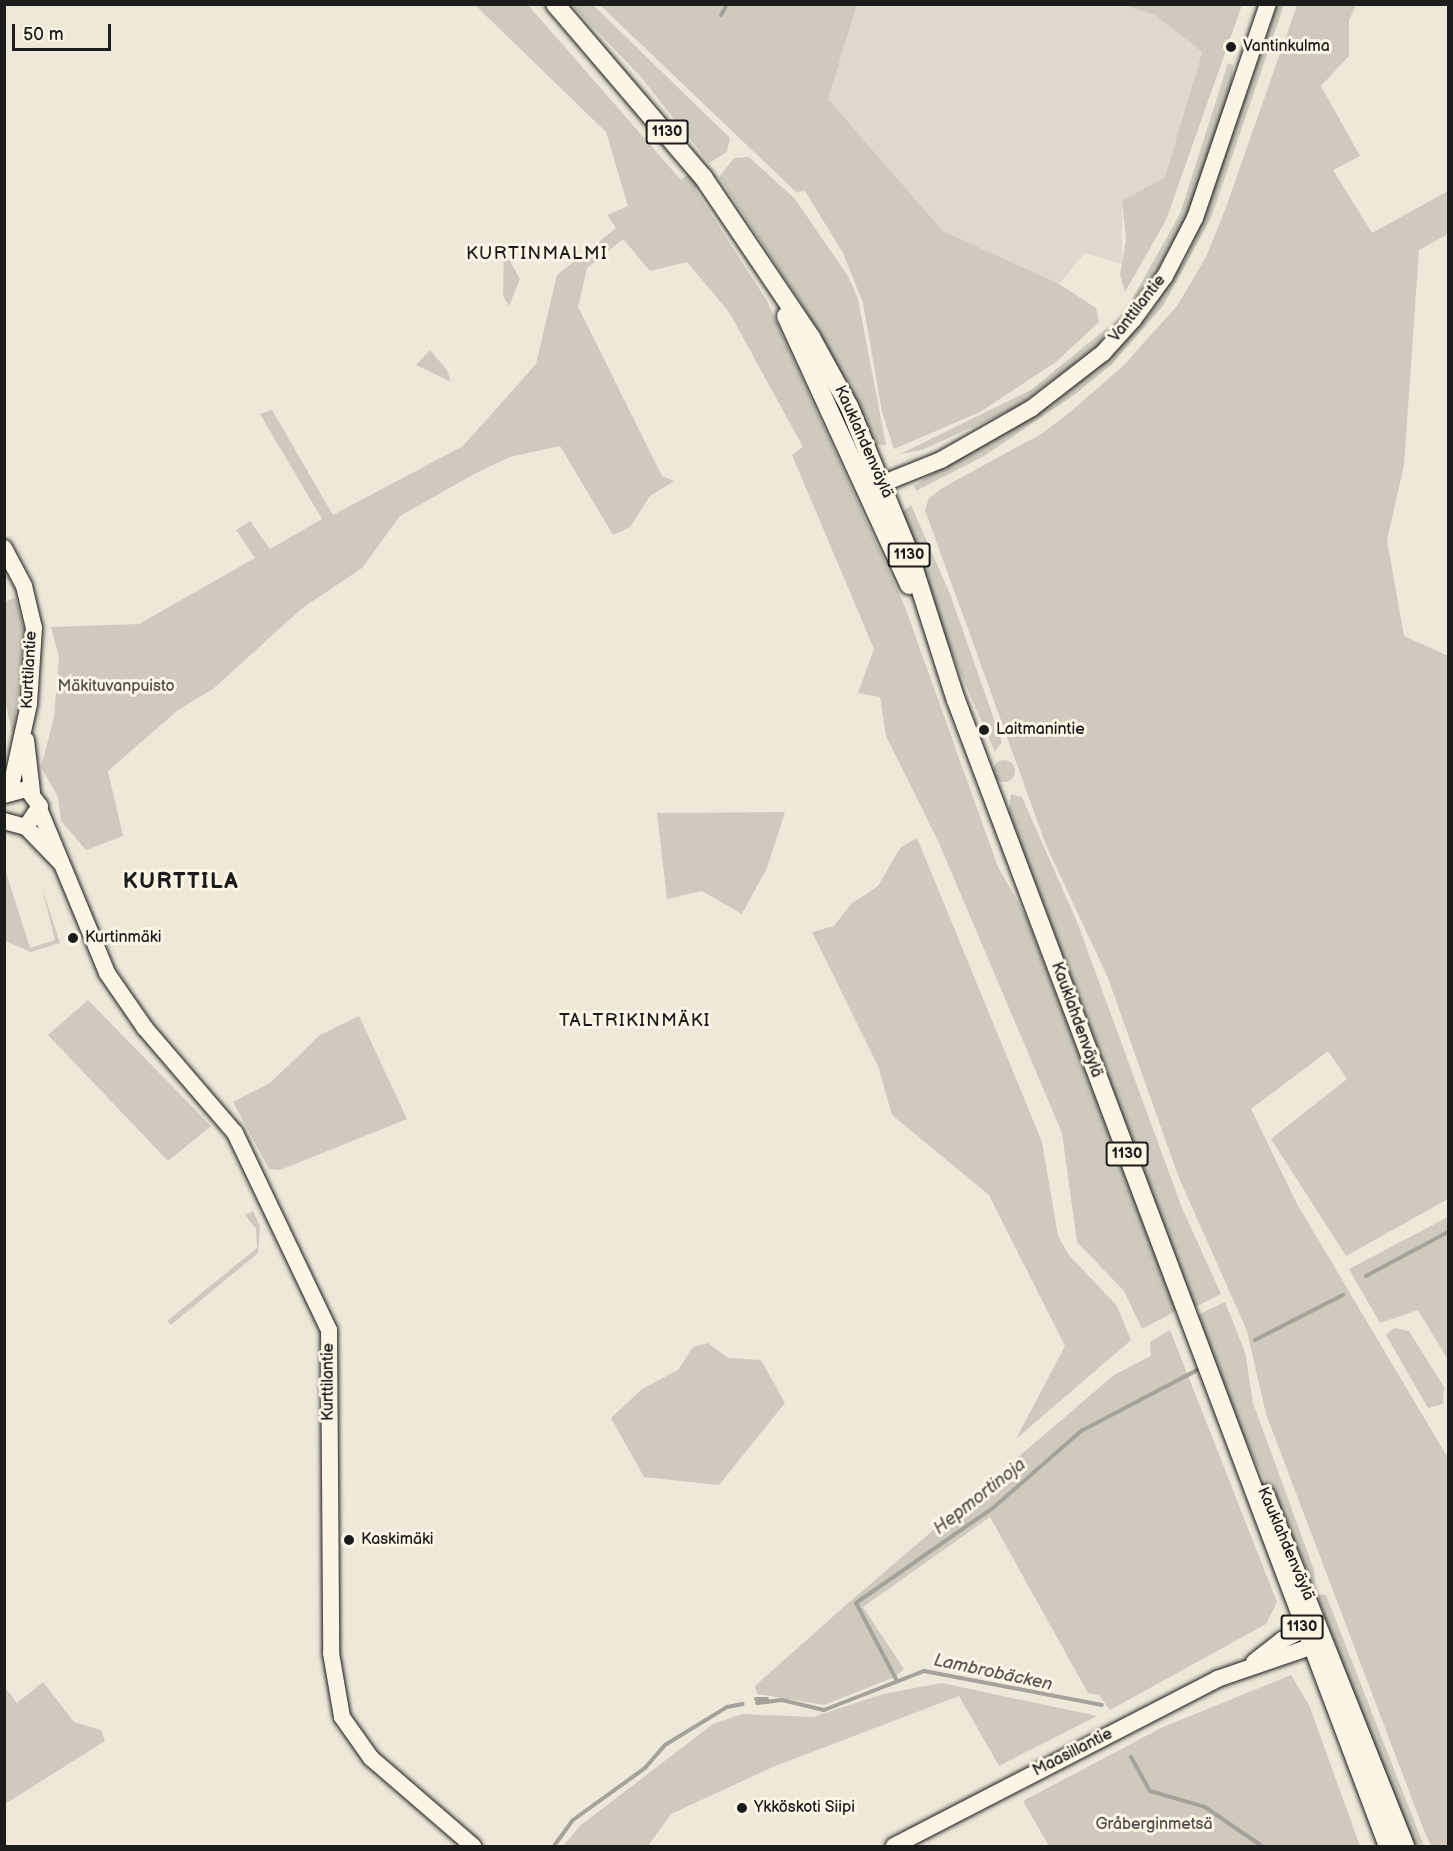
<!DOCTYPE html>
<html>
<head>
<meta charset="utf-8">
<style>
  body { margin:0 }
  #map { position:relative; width:1453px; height:1851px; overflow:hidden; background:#eee8d9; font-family:"Balsamiq Sans",sans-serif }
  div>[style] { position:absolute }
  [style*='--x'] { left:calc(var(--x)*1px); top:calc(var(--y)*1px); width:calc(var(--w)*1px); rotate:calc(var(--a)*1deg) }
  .built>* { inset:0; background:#ded9cb }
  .green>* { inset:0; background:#cfcabd }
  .round { border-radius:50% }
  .stream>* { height:4px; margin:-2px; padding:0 2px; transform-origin:2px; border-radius:2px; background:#a7a299 }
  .roads { filter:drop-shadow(0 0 2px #1c1c1c) drop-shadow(0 0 2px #1c1c1c) }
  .secondary>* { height:16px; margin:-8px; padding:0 8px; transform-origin:8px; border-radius:8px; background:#fcf5e5 }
  .primary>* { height:18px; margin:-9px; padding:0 9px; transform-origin:9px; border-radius:9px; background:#fcf5e5 }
  .dots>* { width:16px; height:16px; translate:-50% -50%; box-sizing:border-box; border:3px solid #fcf5e5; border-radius:50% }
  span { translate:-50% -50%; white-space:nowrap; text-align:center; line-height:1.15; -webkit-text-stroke:6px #fcf5e5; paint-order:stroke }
  .shield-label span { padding:2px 4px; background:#fcf5e5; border:2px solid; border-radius:4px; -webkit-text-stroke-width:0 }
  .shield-label { font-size:15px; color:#1c1c1c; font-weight:700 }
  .poi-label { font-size:16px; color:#1c1c1c }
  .left { translate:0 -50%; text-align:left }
  .street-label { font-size:16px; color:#1c1c1c }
  .park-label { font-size:16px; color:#52504c }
  .neighbourhood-label { font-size:18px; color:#1c1c1c; letter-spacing:1.5px }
  .water-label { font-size:18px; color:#5b5854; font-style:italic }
  .district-label { font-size:22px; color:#1c1c1c; font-weight:700; letter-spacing:1.5px }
  .frame { position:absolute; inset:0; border:6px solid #1c1c1c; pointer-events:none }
  .scale { position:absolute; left:12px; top:24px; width:99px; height:27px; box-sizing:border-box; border:3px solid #1c1c1c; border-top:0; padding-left:8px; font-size:18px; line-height:21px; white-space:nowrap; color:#1c1c1c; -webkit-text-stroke:4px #fcf5e5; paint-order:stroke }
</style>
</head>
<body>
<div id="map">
  <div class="built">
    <div style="clip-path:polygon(857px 5px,1129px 5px,1155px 15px,1202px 52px,1165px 177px,1122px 201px,1122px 264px,1085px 253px,1059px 284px,943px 231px,828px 99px)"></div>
  </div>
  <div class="green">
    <div style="clip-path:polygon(475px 5px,528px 5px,681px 180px,690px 173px,699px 185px,695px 189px,767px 301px,905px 607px,998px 867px,1026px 916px,1176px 1311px,1142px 1329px,1124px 1291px,1077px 1242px,1062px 1133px,939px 843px,886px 736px,880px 697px,858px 693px,874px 649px,792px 455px,803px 447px,729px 312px,687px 262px,650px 271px,623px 239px,587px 268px,578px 307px,662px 476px,674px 481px,650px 496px,630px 527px,613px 535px,560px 446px,510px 457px,476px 473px,400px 516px,362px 568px,301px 609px,213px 689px,178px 710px,108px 771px,123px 836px,86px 850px,61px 821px,58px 797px,41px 767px,54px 718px,59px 657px,51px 627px,139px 624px,255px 558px,236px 530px,250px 521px,270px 549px,322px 519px,260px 414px,272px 410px,333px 515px,463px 446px,536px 364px,557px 275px,616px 228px,607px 215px,628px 206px,606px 132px)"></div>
    <div style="clip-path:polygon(572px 5px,593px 5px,730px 138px,727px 152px,709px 163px,641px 77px)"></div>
    <div style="clip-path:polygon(600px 5px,857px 5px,828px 99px,943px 231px,1059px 284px,1096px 308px,1099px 322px,1056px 362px,980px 412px,894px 449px,882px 412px,863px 303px,843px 253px,805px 191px,796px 192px)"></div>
    <div style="clip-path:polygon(1242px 5px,1166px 220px,1125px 292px,1120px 275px,1126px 239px,1122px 201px,1165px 177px,1202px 52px,1155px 15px,1127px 6px)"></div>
    <div style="clip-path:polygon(1277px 5px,1284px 5px,1211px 218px,1163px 306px,1111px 365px,1074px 395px,984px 456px,916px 491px,914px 486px,927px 477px,1065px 394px,1148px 316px,1187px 256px,1205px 215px)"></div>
    <div style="clip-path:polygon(1297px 5px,1356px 5px,1349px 20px,1349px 56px,1321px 86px,1360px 156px,1333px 170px,1372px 233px,1448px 191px,1448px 234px,1419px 250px,1404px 465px,1387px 540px,1404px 636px,1448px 656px,1448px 1199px,1346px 1256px,1271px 1139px,1347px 1079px,1328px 1051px,1251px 1109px,1297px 1204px,1448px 1458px,1448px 1846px,1431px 1846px,1423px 1828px,1266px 1414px,1247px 1331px,1179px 1178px,1108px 978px,1046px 845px,925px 510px,929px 498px,944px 487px,1041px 434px,1069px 413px,1123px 366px,1177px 306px,1206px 257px,1225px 210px)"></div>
    <div style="clip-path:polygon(1228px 63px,1233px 65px,1231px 89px,1186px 219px,1144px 294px,1131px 301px,1180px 214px)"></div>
    <div style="clip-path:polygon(749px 157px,795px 199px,848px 276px,858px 299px,886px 445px,876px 445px,803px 306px,719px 177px,734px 158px)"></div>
    <div style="clip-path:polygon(504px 250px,520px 279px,509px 306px,503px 296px)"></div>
    <div style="clip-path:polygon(1108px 327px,1100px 344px,1017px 407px,922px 450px,900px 454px,1031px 390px)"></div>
    <div style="clip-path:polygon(430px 350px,447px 370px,451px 382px,416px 365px)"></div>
    <div style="clip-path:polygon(911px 505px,950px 594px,1002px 742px,995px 752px,935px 615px,902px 513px)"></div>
    <div style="clip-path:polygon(15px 598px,25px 631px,13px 736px,5px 701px,4px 602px)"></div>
    <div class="round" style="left:993px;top:760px;width:22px;height:22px"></div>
    <div style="clip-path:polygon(1011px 794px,1022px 797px,1077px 922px,1182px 1208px,1221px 1294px,1195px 1307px,1009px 812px)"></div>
    <div style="clip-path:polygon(785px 812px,767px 868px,742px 914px,702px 891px,667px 899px,657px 813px)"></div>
    <div style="clip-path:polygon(917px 838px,1042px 1142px,1058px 1236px,1069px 1255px,1117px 1306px,1131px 1340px,1016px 1439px,1065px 1346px,989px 1195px,892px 1115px,878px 1066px,812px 932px,834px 926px,851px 904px,878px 886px,900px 848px)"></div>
    <div style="clip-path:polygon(5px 869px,30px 948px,55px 940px,42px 888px,60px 943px,31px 952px,5px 941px)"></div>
    <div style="clip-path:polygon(88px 1000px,211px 1126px,168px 1161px,48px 1035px)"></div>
    <div style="clip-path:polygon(359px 1016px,407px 1119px,280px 1170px,269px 1169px,233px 1102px,270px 1083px,320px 1035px)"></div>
    <div style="clip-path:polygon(253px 1211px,260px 1226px,258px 1253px,171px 1325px,167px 1321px,257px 1248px,256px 1229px,245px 1215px)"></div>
    <div style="clip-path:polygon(1448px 1217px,1448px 1360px,1418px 1310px,1380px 1323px,1349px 1269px)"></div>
    <div style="clip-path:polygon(1225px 1302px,1245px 1352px,1253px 1403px,1314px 1570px,1315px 1585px,1245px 1439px,1198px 1315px)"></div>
    <div style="clip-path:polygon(1394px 1328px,1409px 1331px,1444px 1387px,1443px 1404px,1428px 1408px,1386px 1335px)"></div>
    <div style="clip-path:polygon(1170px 1330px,1277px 1602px,1266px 1624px,1110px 1710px,1099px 1695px,1088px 1693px,990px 1517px,863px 1607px,904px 1669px,895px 1677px,824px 1705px,757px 1694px,755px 1686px,846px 1605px,1114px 1375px,1151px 1356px,1150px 1342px)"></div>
    <div style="clip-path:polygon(708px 1343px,728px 1358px,761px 1360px,785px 1403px,719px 1485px,644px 1477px,611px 1418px,642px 1389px,678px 1370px,693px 1347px)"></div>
    <div style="clip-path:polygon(1316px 1594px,1326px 1595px,1424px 1846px,1413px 1846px)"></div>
    <div style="clip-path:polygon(1291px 1675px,1309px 1705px,1360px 1846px,1049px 1846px,1023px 1801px,1163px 1727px)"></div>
    <div style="clip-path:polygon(43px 1682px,74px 1722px,101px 1730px,105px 1741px,5px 1804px,5px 1687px,17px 1703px)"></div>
    <div style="clip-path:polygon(942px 1683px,1097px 1716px,999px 1766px,959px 1696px,775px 1766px,671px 1814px,648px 1846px,563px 1846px,581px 1825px,713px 1724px,742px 1714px,813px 1717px,883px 1694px)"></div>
  </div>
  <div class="stream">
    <div style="--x:721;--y:15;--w:13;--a:-61"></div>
    <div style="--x:1366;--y:1276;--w:93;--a:-28.2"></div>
    <div style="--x:1255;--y:1340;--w:99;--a:-27.1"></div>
    <div style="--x:897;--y:1681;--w:88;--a:-117.7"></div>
    <div style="--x:856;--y:1603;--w:168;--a:-34.8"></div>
    <div style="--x:994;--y:1507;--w:116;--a:-41.1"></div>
    <div style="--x:1081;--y:1431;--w:131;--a:-27.7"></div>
    <div style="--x:756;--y:1699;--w:11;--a:0"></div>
    <div style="--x:757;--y:1703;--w:25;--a:-7"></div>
    <div style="--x:782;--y:1700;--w:43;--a:13.4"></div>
    <div style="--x:824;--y:1710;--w:107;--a:-21.3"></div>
    <div style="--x:924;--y:1671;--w:181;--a:10.8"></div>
    <div style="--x:1131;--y:1757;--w:39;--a:61"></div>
    <div style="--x:1150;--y:1791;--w:57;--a:16.2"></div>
    <div style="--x:1205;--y:1807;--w:69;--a:34.4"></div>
    <div style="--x:554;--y:1846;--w:32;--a:-54"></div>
    <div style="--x:573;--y:1820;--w:89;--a:-35.8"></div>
    <div style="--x:645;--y:1768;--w:30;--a:-49"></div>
    <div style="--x:665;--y:1745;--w:73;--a:-31.5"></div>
    <div style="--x:727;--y:1707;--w:16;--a:-11"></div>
  </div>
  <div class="roads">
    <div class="secondary">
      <div style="--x:869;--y:489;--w:78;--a:-21.9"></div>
      <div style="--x:941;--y:460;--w:105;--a:-29.7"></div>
      <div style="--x:1032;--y:408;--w:90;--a:-37.8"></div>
      <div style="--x:1103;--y:353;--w:45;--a:-47.7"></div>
      <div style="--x:1133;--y:320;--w:54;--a:-54"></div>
      <div style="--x:1165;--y:276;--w:65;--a:-62.7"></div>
      <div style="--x:1195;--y:218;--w:226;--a:-71.2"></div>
      <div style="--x:4;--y:548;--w:43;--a:62.2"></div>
      <div style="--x:24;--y:586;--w:43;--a:76.6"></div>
      <div style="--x:34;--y:628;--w:76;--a:93.8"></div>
      <div style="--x:29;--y:704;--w:89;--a:102.3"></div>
      <div style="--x:26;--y:740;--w:52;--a:83.4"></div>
      <div style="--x:4;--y:795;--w:24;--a:-15"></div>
      <div style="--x:27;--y:789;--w:21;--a:53"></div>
      <div style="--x:40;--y:806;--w:25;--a:124"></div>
      <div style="--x:26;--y:827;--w:23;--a:-165"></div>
      <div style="--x:40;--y:811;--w:175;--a:67.5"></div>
      <div style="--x:107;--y:973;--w:67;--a:55.4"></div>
      <div style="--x:145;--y:1028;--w:138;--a:49.4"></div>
      <div style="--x:235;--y:1133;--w:218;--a:64.5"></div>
      <div style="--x:329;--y:1330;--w:323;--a:89.6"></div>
      <div style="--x:331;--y:1653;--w:65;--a:80.2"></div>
      <div style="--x:342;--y:1717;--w:50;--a:54.7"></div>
      <div style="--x:371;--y:1758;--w:135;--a:40.8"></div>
      <div style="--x:26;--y:827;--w:50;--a:45.8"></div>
      <div style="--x:1254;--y:1662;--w:36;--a:-38"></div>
      <div style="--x:1282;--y:1640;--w:23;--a:-25"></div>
      <div style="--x:1303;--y:1630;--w:17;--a:10"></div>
      <div style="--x:894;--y:1846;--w:364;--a:-27.3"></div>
      <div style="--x:1217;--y:1679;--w:98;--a:-19"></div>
      <div style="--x:1310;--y:1647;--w:17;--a:-50"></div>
    </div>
    <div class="primary">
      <div style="--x:555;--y:4;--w:228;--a:49.5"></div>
      <div style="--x:703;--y:177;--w:193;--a:56"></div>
      <div style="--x:811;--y:337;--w:79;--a:61.2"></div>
      <div style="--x:849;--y:406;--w:156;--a:67.7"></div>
      <div style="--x:908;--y:550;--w:157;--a:72.3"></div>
      <div style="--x:956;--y:700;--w:1225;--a:69.35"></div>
      <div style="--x:786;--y:316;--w:296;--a:65.4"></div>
      <div style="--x:1265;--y:1494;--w:379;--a:68.3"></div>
    </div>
  </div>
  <div class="dots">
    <div style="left:1231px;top:47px;background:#1c1c1c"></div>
    <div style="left:984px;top:730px;background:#1c1c1c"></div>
    <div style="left:73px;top:938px;background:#1c1c1c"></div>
    <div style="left:349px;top:1540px;background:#1c1c1c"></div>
    <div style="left:742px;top:1808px;background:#1c1c1c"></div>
  </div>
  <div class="shield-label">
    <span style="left:667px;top:132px">1130</span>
    <span style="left:909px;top:555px">1130</span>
    <span style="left:1127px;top:1154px">1130</span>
    <span style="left:1302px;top:1627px">1130</span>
  </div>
  <div class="poi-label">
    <span class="left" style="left:1243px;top:47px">Vantinkulma</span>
    <span class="left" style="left:996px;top:730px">Laitmanintie</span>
    <span class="left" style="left:85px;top:938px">Kurtinmäki</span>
    <span class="left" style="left:361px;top:1540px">Kaskimäki</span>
    <span class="left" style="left:754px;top:1808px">Ykköskoti Siipi</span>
  </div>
  <div class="street-label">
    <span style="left:1138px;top:309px;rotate:-52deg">Vanttilantie</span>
    <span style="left:863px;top:442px;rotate:66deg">Kauklahdenväylä</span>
    <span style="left:30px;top:670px;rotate:-87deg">Kurttilantie</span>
    <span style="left:1076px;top:1020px;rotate:70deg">Kauklahdenväylä</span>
    <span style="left:329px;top:1382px;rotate:-90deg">Kurttilantie</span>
    <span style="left:1285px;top:1544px;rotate:67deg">Kauklahdenväylä</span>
    <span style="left:1073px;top:1753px;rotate:-27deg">Maasillantie</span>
  </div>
  <div class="park-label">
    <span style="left:116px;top:687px">Mäkituvanpuisto</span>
    <span style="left:1154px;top:1825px">Gråberginmetsä</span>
  </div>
  <div class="neighbourhood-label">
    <span style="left:537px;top:254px">KURTINMALMI</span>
    <span style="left:635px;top:1021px">TALTRIKINMÄKI</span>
  </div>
  <div class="water-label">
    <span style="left:980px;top:1497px;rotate:-38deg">Hepmortinoja</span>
    <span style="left:993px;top:1673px;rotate:12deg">Lambrobäcken</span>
  </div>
  <div class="district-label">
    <span style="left:181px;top:882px">KURTTILA</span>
  </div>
  <div class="frame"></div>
  <div class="scale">50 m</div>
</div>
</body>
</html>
